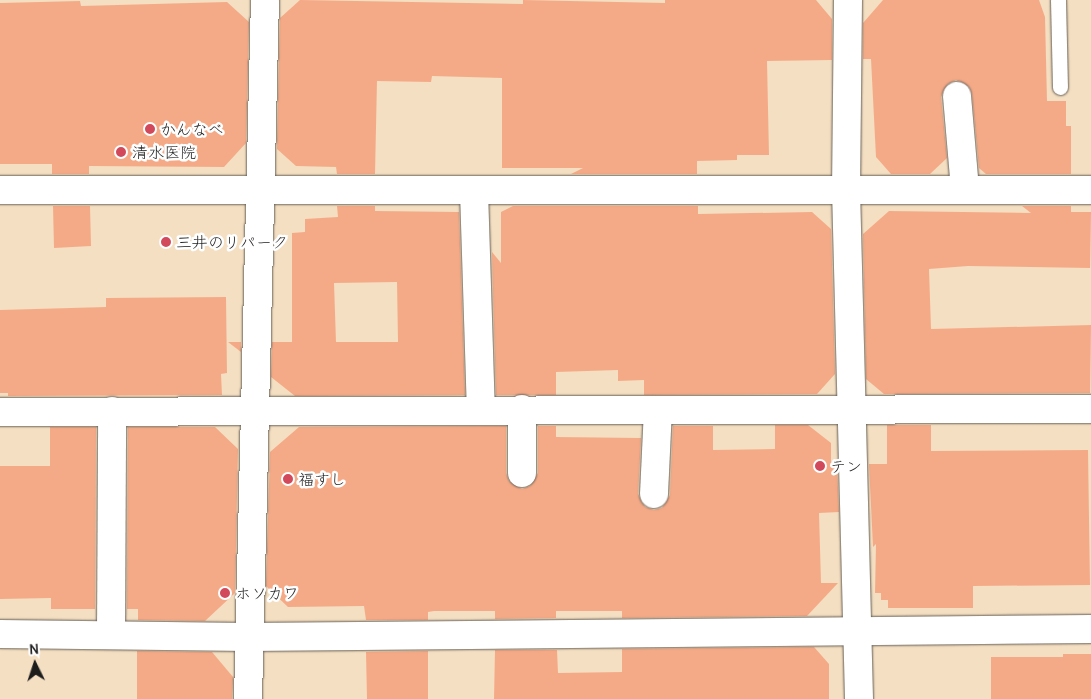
<!DOCTYPE html>
<html>
<head>
<meta charset="utf-8">
<style>
  body { margin:0 }
  #map { position:relative; width:1091px; height:699px; overflow:hidden; background:#f4dfc2; font-family:Delius,"Klee One",sans-serif }
  div>[style] { position:absolute }
  [style*='--x'] { left:calc(var(--x)*1px); top:calc(var(--y)*1px); width:calc(var(--w)*1px); rotate:calc(var(--a)*1deg) }
  .building>* { inset:0; background:#f5aa87 }
  .roads { filter:drop-shadow(0 0 1px #686056) drop-shadow(0 0 1px #686056) }
  .service>* { height:15px; margin:-7.5px; padding:0 7.5px; transform-origin:7.5px; border-radius:7.5px; background:#fff }
  .minor>* { height:28px; margin:-14px; padding:0 14px; transform-origin:14px; border-radius:14px; background:#fff }
  .tertiary>* { height:28px; margin:-14px; padding:0 14px; transform-origin:14px; border-radius:14px; background:#fff }
  .dots>* { width:14px; height:14px; translate:-50% -50%; box-sizing:border-box; border:2px solid #fff; border-radius:50% }
  span { translate:-50% -50%; white-space:nowrap; text-align:center; line-height:1.15; -webkit-text-stroke:5px #fff; paint-order:stroke }
  .poi-label { font-size:16px; color:#1c1c1c }
  .left { translate:0 -50%; text-align:left }
  .north { position:absolute; left:10px; top:639px; width:50px; height:50px; -webkit-text-stroke:4px #fff; paint-order:stroke; rotate:356deg; font-size:14px; font-weight:700; line-height:20px; text-align:center; color:#1c1c1c }
  .north::after { content:''; display:block; margin:auto; width:18px; height:22px; background:#1c1c1c; clip-path:polygon(50% 0,100% 100%,50% 72%,0 100%) }
</style>
</head>
<body>
<div id="map">
  <div class="building">
    <div style="clip-path:polygon(300px 0,523px 4px,523px 0,665px 3px,665px 0,816px 0,832px 19px,832px 60px,767px 61px,769px 155px,737px 155px,737px 160px,697px 161px,697px 174px,571px 174px,583px 168px,502px 168px,502px 78px,432px 76px,431px 82px,377px 81px,375px 174px,337px 174px,336px 167px,296px 166px,277px 149px,280px 18px)"></div>
    <div style="clip-path:polygon(883px 0,1039px 0,1045px 17px,1047px 101px,1066px 101px,1066px 126px,1071px 126px,1071px 174px,986px 174px,979px 168px,972px 94px,969px 87px,956px 80px,948px 84px,941px 97px,947px 158px,930px 174px,891px 174px,876px 157px,871px 59px,863px 59px,863px 23px)"></div>
    <div style="clip-path:polygon(80px 1px,81px 6px,227px 2px,249px 22px,246px 143px,224px 167px,89px 166px,89px 174px,52px 174px,52px 164px,0 164px,0 3px)"></div>
    <div style="clip-path:polygon(53px 206px,90px 206px,91px 246px,54px 248px)"></div>
    <div style="clip-path:polygon(evenodd,337px 206px,375px 206px,375px 211px,459px 212px,465px 395px,295px 396px,271px 377px,272px 342px,292px 342px,292px 233px,305px 232px,305px 219px,338px 217px,337px 206px,397px 282px,398px 342px,336px 342px,334px 283px,397px 282px)"></div>
    <div style="clip-path:polygon(513px 206px,698px 206px,698px 214px,812px 212px,831px 229px,835px 374px,817px 394px,644px 395px,644px 380px,618px 381px,618px 370px,556px 372px,556px 395px,496px 395px,492px 252px,501px 263px,501px 212px)"></div>
    <div style="clip-path:polygon(1022px 206px,1071px 206px,1071px 212px,1091px 212px,1090px 268px,968px 266px,929px 269px,931px 329px,1091px 325px,1090px 393px,884px 394px,866px 379px,863px 234px,889px 211px,1031px 213px)"></div>
    <div style="clip-path:polygon(226px 297px,227px 373px,221px 374px,222px 395px,8px 396px,8px 393px,0 393px,0 310px,106px 307px,106px 298px)"></div>
    <div style="clip-path:polygon(228px 342px,241px 342px,241px 352px)"></div>
    <div style="clip-path:polygon(775px 425px,808px 425px,831px 443px,831px 464px,837px 464px,839px 512px,819px 513px,821px 583px,838px 583px,807px 616px,622px 618px,622px 611px,556px 611px,556px 618px,495px 619px,495px 611px,434px 611px,428px 612px,428px 620px,366px 620px,364px 606px,288px 607px,266px 586px,270px 452px,299px 427px,506px 426px,506px 473px,509px 481px,522px 489px,530px 486px,538px 473px,538px 426px,556px 426px,556px 437px,641px 438px,638px 494px,645px 507px,654px 510px,662px 508px,670px 495px,673px 426px,713px 426px,713px 450px,775px 449px)"></div>
    <div style="clip-path:polygon(887px 425px,931px 425px,931px 451px,1088px 450px,1090px 585px,973px 586px,973px 608px,888px 608px,888px 600px,881px 600px,881px 593px,875px 593px,876px 544px,873px 547px,869px 464px,887px 464px)"></div>
    <div style="clip-path:polygon(50px 427px,96px 427px,95px 609px,51px 609px,51px 598px,0 599px,0 466px,50px 466px)"></div>
    <div style="clip-path:polygon(128px 427px,215px 427px,238px 449px,235px 593px,205px 621px,138px 620px,138px 609px,127px 609px)"></div>
    <div style="clip-path:polygon(814px 647px,829px 664px,829px 699px,494px 699px,495px 650px,557px 650px,558px 673px,622px 672px,622px 649px)"></div>
    <div style="clip-path:polygon(137px 651px,212px 652px,233px 677px,232px 699px,137px 699px)"></div>
    <div style="clip-path:polygon(428px 651px,428px 699px,367px 699px,366px 652px)"></div>
    <div style="clip-path:polygon(1063px 654px,1091px 654px,1091px 699px,991px 699px,991px 657px,1063px 657px)"></div>
  </div>
  <div class="roads">
    <div class="service">
      <div style="--x:1058;--y:0;--w:87;--a:88.7"></div>
    </div>
    <div class="minor">
      <div style="--x:848;--y:0;--w:189;--a:90.6"></div>
      <div style="--x:846;--y:189;--w:510;--a:88.54"></div>
      <div style="--x:957;--y:96;--w:93;--a:85.1"></div>
      <div style="--x:474;--y:191;--w:218;--a:88.2"></div>
      <div style="--x:0;--y:412;--w:1091;--a:-0.16"></div>
      <div style="--x:522;--y:473;--w:64;--a:-90"></div>
      <div style="--x:654;--y:494;--w:84;--a:-87.3"></div>
      <div style="--x:0;--y:634;--w:248;--a:0.7"></div>
      <div style="--x:248;--y:637;--w:843;--a:-0.54"></div>
      <div style="--x:111;--y:635;--w:224;--a:-89.7"></div>
      <div style="--x:248;--y:699;--w:699;--a:-88.61"></div>
    </div>
    <div class="tertiary">
      <div style="--x:0;--y:190;--w:1091;--a:0"></div>
    </div>
  </div>
  <div class="dots">
    <div style="left:150px;top:129px;background:#d1495b"></div>
    <div style="left:121px;top:152px;background:#d1495b"></div>
    <div style="left:166px;top:242px;background:#d1495b"></div>
    <div style="left:820px;top:466px;background:#d1495b"></div>
    <div style="left:288px;top:479px;background:#d1495b"></div>
    <div style="left:225px;top:593px;background:#d1495b"></div>
  </div>
  <div class="poi-label">
    <span class="left" style="left:160px;top:129px">かんなべ</span>
    <span class="left" style="left:132px;top:152px">清水医院</span>
    <span class="left" style="left:176px;top:242px">三井のリパーク</span>
    <span class="left" style="left:830px;top:466px">テン</span>
    <span class="left" style="left:298px;top:479px">福すし</span>
    <span class="left" style="left:235px;top:593px">ホソカワ</span>
  </div>
  <div class="north">N</div>
</div>
</body>
</html>
